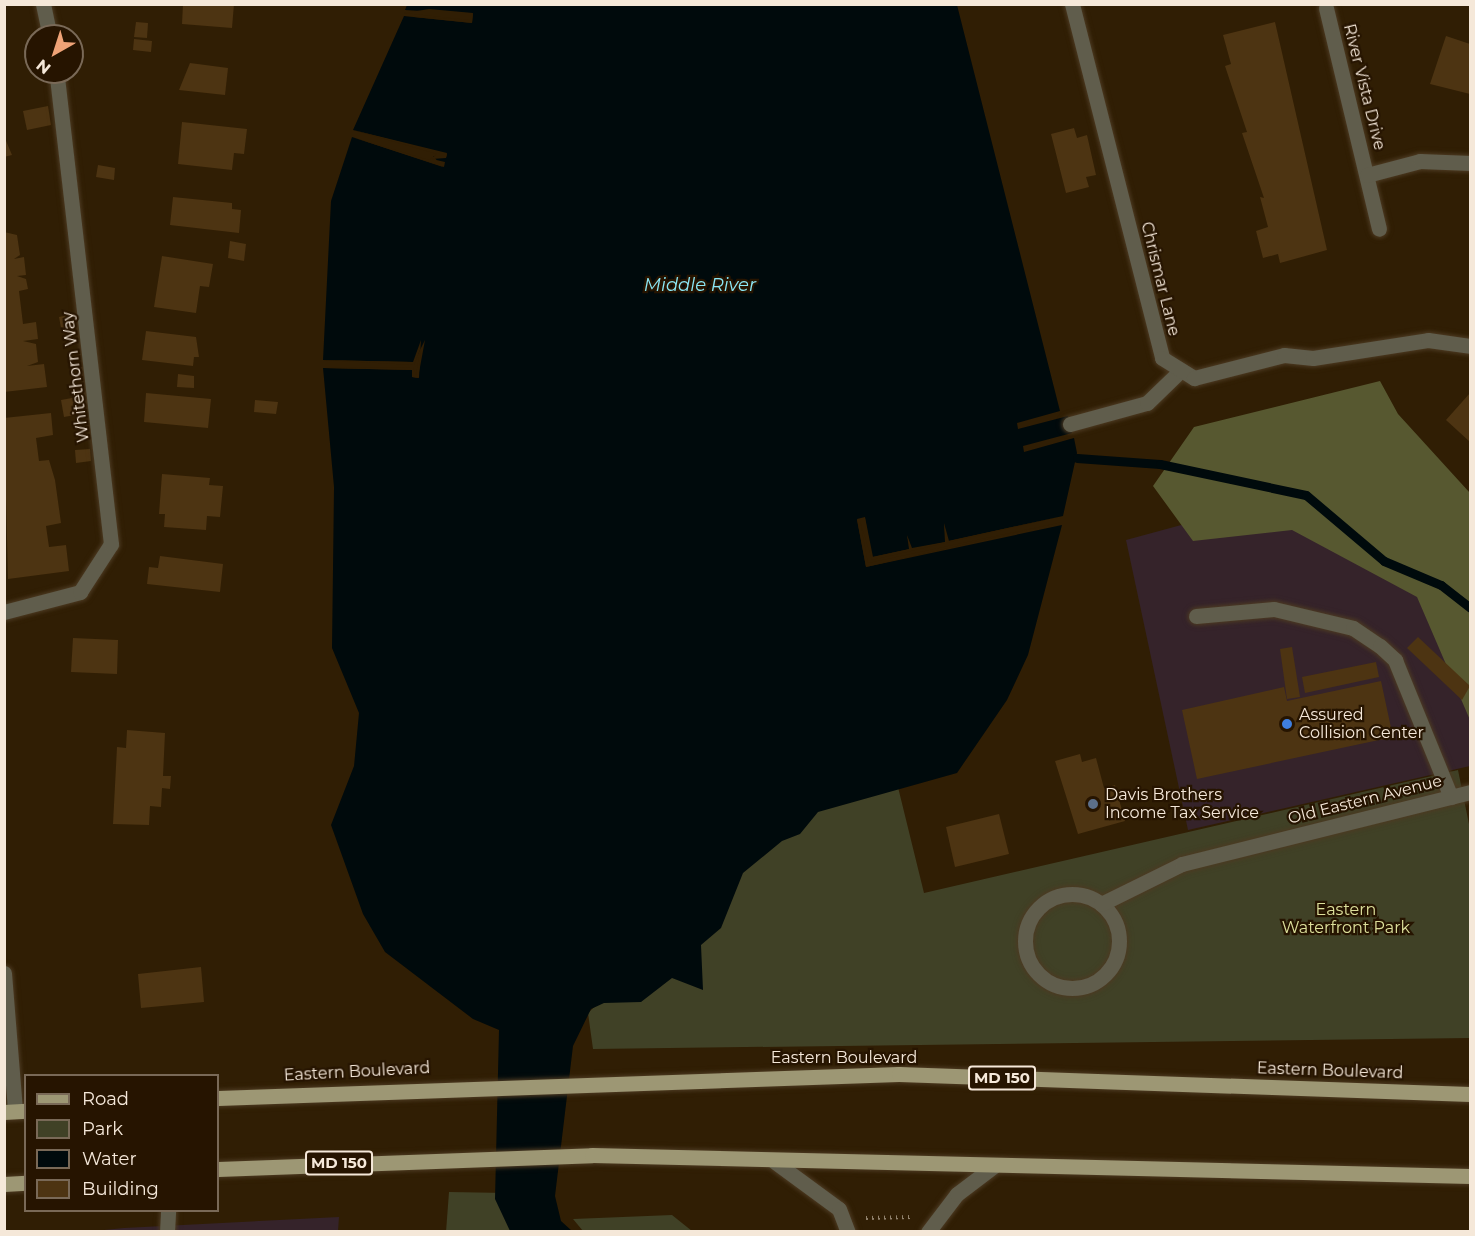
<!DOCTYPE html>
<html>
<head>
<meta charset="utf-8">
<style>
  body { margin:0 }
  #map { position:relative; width:1475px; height:1236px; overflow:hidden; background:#301e04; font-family:Montserrat,sans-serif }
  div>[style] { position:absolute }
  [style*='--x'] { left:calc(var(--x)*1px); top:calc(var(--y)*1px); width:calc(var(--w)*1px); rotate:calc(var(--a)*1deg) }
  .commercial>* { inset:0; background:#35232a }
  .green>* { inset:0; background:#404126 }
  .forest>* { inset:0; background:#575830 }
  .water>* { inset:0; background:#000a0c }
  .pier>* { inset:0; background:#301e04 }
  .stream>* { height:9px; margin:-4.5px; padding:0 4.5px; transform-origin:4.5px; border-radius:4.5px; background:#000a0c }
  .building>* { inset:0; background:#4d3412 }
  .path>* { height:4px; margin-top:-2px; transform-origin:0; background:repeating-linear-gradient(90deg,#90816c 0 1.5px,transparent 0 6px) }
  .roads { filter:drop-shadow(0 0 2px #4c3a22) drop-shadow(0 0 2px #4c3a22) }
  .lane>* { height:15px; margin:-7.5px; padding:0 7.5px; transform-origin:7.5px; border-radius:7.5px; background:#605d4c }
  .street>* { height:15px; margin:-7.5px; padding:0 7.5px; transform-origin:7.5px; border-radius:7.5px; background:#605d4c }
  .street>.ring { margin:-7.5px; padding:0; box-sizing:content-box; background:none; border:15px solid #605d4c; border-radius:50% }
  .primary>* { height:15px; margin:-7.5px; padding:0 7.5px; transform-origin:7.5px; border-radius:7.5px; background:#9d9774 }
  .dots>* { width:16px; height:16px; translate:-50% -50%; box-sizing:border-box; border:3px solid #261400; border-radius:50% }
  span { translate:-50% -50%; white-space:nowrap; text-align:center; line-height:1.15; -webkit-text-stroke:4.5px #261400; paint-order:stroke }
  .shield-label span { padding:2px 4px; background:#261400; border:2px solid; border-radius:4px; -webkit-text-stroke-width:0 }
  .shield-label { font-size:15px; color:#f5e8d9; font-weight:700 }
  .street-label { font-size:16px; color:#f5e8d9 }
  .poi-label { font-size:16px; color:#f5e8d9 }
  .left { translate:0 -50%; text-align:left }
  .park-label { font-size:16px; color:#dde09b }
  .water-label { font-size:18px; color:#8ce8f5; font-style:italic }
  .frame { position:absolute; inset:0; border:6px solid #f5e8d9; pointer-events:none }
  .legend { position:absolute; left:24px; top:1074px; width:195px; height:138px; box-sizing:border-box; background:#261400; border:2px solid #796957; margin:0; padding:8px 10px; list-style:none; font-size:18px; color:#f5e8d9 }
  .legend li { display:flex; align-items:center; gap:12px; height:30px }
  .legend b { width:30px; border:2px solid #796957 }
  .north { position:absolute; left:24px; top:24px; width:60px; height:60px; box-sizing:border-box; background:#261400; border:2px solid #796957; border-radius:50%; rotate:219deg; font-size:16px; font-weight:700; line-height:24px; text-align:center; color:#f5e8d9 }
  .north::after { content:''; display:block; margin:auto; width:21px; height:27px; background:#efa377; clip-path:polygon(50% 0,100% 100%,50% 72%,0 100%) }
</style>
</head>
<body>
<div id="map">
  <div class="commercial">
    <div style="clip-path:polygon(1291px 516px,1431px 596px,1470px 701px,1470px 766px,1188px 830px,1126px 540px,1196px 521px)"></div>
    <div style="clip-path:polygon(339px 1217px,338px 1231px,84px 1232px,124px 1228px)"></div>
  </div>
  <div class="green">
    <div style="clip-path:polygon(1458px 770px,1470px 829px,1470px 1038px,593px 1049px,588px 1013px,781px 830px,873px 781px,896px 779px,924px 893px)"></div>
    <div style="clip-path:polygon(449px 1192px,507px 1193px,525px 1232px,446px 1232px)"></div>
    <div style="clip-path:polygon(672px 1215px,692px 1231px,583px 1231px,573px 1219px)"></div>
  </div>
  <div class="forest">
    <div style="clip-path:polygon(1380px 381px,1398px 414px,1470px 493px,1470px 720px,1417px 597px,1292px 530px,1193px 541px,1153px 486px,1194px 427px)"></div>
  </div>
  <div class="water">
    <div style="clip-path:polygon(407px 5px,957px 5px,1060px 411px,1017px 423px,1018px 429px,1068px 416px,1072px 433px,1023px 446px,1024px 452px,1074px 438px,1077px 453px,1063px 516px,948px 541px,944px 524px,946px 542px,911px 549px,907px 535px,910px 549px,872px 557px,865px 518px,857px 520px,866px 567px,1062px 525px,1028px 655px,1007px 700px,957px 773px,818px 812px,800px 834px,782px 841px,743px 873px,721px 928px,701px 945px,703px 990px,672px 978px,641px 1002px,604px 1003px,591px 1009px,573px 1046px,555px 1196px,561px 1221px,572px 1231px,510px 1231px,495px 1199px,499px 1030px,473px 1019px,385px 952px,363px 914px,331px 825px,354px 766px,359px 713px,332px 648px,334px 487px,323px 368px,413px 370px,412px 377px,418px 378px,425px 340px,414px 362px,323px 360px,331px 201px,352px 137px,443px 167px,433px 156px,446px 158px,447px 154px,353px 130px,404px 16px,472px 23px,473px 14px,405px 10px)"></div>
  </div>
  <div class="pier">
    <div style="clip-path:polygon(429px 9px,473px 13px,472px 23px,404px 16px,470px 20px,404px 13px)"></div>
    <div style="clip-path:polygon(353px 130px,447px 153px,446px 158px,432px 159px,445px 162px,444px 167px,352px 137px,429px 160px,437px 154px)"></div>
    <div style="clip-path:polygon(421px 340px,419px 378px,412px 377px,412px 370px,323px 368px,413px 367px,416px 375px,420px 350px,414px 365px,323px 360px,413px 362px)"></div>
    <div style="clip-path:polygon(1063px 516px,872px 560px,860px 521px,868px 563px,1062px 522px,866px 567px,857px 519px,865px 517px,873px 557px,909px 549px,907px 535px,912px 548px,945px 542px,944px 523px,949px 541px)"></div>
  </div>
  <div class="stream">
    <div style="--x:1077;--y:458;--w:83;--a:4.1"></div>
    <div style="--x:1160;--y:464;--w:149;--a:12"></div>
    <div style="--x:1306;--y:495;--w:102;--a:40.2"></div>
    <div style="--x:1384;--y:561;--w:62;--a:22.8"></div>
    <div style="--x:1441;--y:585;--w:37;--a:38"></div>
  </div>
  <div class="building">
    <div style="clip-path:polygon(183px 4px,234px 4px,232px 28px,182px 24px)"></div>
    <div style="clip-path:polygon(136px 22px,148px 23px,147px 38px,134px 37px)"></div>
    <div style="clip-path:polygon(1275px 22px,1327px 250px,1280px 263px,1278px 254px,1263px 258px,1256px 231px,1268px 227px,1260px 197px,1264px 198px,1242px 133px,1247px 132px,1225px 66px,1231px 64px,1223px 35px)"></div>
    <div style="clip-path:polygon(1446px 36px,1470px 44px,1470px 94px,1430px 84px)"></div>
    <div style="clip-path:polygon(134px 39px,152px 41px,151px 52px,133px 50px)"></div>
    <div style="clip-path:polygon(190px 63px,228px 68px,225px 95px,179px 90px)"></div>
    <div style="clip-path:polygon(48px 106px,51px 125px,27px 130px,23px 111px)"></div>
    <div style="clip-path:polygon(182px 122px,247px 129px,244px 154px,234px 153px,232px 170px,178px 164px)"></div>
    <div style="clip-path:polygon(1074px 128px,1077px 138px,1087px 135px,1096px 175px,1086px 177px,1089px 187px,1066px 193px,1051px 134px)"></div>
    <div style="clip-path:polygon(4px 136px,12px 155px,4px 157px)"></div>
    <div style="clip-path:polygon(98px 165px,115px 168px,114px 180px,96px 177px)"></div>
    <div style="clip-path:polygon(173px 197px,232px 203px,232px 209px,241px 210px,239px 233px,170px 225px)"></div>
    <div style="clip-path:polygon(4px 232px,17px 235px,20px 255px,14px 259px,24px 257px,26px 275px,17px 276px,26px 279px,28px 289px,19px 291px,23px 324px,36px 322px,38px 339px,23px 341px,36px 344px,38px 362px,27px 366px,44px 364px,47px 387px,4px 392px)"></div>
    <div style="clip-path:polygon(230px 241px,246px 244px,244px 261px,228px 258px)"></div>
    <div style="clip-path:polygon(162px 256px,213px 264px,209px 287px,200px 286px,196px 313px,154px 307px)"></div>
    <div style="clip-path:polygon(74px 314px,76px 325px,61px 328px,59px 317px)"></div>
    <div style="clip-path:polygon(146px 331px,196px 337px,199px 357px,194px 357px,193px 366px,142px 360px)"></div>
    <div style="clip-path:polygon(178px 374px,194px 376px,194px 388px,177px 387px)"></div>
    <div style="clip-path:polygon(146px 393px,211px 399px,208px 428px,144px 422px)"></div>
    <div style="clip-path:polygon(1470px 393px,1470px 442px,1446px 420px)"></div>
    <div style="clip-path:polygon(83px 396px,86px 413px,64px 417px,61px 400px)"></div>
    <div style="clip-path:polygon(255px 400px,278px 402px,276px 414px,254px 412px)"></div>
    <div style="clip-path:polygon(51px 413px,53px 435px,36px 438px,39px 461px,49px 460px,55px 480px,61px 523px,46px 526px,49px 547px,66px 545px,69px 571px,8px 579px,4px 418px)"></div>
    <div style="clip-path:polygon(90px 449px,91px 461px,76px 463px,75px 450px)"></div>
    <div style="clip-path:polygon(162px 474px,210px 478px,209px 485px,223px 486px,220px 517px,207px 516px,206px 530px,164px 527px,165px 514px,159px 514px)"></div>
    <div style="clip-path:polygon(160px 556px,223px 564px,220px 592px,147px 584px,149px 567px,158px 568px)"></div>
    <div style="clip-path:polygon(1418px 637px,1470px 686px,1462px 700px,1407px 648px)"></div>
    <div style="clip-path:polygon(73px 638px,118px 640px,117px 674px,71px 672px)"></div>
    <div style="clip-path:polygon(1292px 647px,1300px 697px,1287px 699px,1280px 649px)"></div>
    <div style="clip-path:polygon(1376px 662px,1379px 677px,1305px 693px,1302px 677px)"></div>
    <div style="clip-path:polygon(1381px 681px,1393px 737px,1197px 779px,1182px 710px,1284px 687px,1287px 701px)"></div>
    <div style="clip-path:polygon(127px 730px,165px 733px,163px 776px,171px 776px,170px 789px,162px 788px,161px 807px,150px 806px,149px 825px,113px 824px,117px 747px,126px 748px)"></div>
    <div style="clip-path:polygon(1080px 754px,1082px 762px,1096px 758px,1104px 788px,1115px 785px,1125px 821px,1078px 834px,1055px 761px)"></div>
    <div style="clip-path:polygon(999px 814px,1009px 854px,955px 867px,946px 827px)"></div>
    <div style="clip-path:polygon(201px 967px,204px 1002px,141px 1008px,138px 974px)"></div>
  </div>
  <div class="path">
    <div style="--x:866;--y:1218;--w:47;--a:-1.2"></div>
  </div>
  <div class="roads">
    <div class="lane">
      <div style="--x:43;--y:4;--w:33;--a:78"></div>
      <div style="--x:1070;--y:424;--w:80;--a:-15.3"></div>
      <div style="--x:1147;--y:403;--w:47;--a:-44.1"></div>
      <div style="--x:4;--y:612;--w:79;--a:-14.7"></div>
      <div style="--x:80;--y:592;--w:57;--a:-57.1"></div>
      <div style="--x:111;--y:544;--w:475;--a:-96.6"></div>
      <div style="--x:1196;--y:616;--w:78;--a:-5.1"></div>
      <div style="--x:1274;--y:609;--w:81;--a:13.5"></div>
      <div style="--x:1353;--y:628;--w:32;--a:34"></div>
      <div style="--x:1380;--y:646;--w:21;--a:43"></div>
      <div style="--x:1395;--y:660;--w:148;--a:67.8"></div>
      <div style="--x:167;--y:1232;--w:22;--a:-87"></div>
    </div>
    <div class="street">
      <div style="--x:1072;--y:4;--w:365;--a:75.7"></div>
      <div style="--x:1162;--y:358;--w:38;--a:32"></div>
      <div style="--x:1194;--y:378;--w:93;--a:-14.3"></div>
      <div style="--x:1284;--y:355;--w:29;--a:6"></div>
      <div style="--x:1313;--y:358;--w:116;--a:-8.9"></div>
      <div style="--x:1428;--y:340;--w:42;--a:8.1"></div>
      <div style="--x:1326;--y:8;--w:227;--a:76.5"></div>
      <div style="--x:1367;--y:175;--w:55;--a:-14.8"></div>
      <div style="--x:1420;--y:161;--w:50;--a:2.3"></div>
      <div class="ring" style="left:1025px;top:894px;width:79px;height:79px"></div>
      <div style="--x:1101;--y:904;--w:90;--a:-26.3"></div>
      <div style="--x:1182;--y:864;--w:297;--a:-14"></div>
      <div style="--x:4;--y:973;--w:138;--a:85.4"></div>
      <div style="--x:775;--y:1162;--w:79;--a:36.3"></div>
      <div style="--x:839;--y:1209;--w:25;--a:69"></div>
      <div style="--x:928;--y:1232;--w:48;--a:-52.7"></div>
      <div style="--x:957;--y:1194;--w:48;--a:-37.3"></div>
    </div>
    <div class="primary">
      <div style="--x:218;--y:1098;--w:681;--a:-2.02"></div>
      <div style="--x:899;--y:1074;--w:571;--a:2.01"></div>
      <div style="--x:4;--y:1112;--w:22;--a:-3"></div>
      <div style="--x:218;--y:1169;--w:374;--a:-2.1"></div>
      <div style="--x:592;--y:1155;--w:878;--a:1.37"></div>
      <div style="--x:4;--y:1184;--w:22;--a:-3"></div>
    </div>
  </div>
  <div class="dots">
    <div style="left:1287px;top:724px;background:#3f7fe0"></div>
    <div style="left:1093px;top:804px;background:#5c6f8a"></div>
  </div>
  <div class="shield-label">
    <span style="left:1002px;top:1078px">MD 150</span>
    <span style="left:339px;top:1163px">MD 150</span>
  </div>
  <div class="street-label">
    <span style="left:1364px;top:87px;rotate:76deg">River Vista Drive</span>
    <span style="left:1160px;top:279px;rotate:76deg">Chrismar Lane</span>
    <span style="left:76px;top:377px;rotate:-97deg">Whitethorn Way</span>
    <span style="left:1365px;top:800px;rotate:-14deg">Old Eastern Avenue</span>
    <span style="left:844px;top:1058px">Eastern Boulevard</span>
    <span style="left:1330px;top:1071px;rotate:2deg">Eastern Boulevard</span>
    <span style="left:357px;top:1072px;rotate:-3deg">Eastern Boulevard</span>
  </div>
  <div class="poi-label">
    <span class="left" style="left:1299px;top:724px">Assured<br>Collision Center</span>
    <span class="left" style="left:1105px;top:804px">Davis Brothers<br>Income Tax Service</span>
  </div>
  <div class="park-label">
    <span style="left:1346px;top:919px">Eastern<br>Waterfront Park</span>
  </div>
  <div class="water-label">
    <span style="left:700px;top:285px">Middle River</span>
  </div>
  <div class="frame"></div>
  <ul class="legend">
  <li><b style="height:8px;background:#9d9774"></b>Road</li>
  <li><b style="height:16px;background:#404126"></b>Park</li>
  <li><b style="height:16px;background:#000a0c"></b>Water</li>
  <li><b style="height:16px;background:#4d3412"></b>Building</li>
  </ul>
  <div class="north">N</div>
</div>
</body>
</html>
